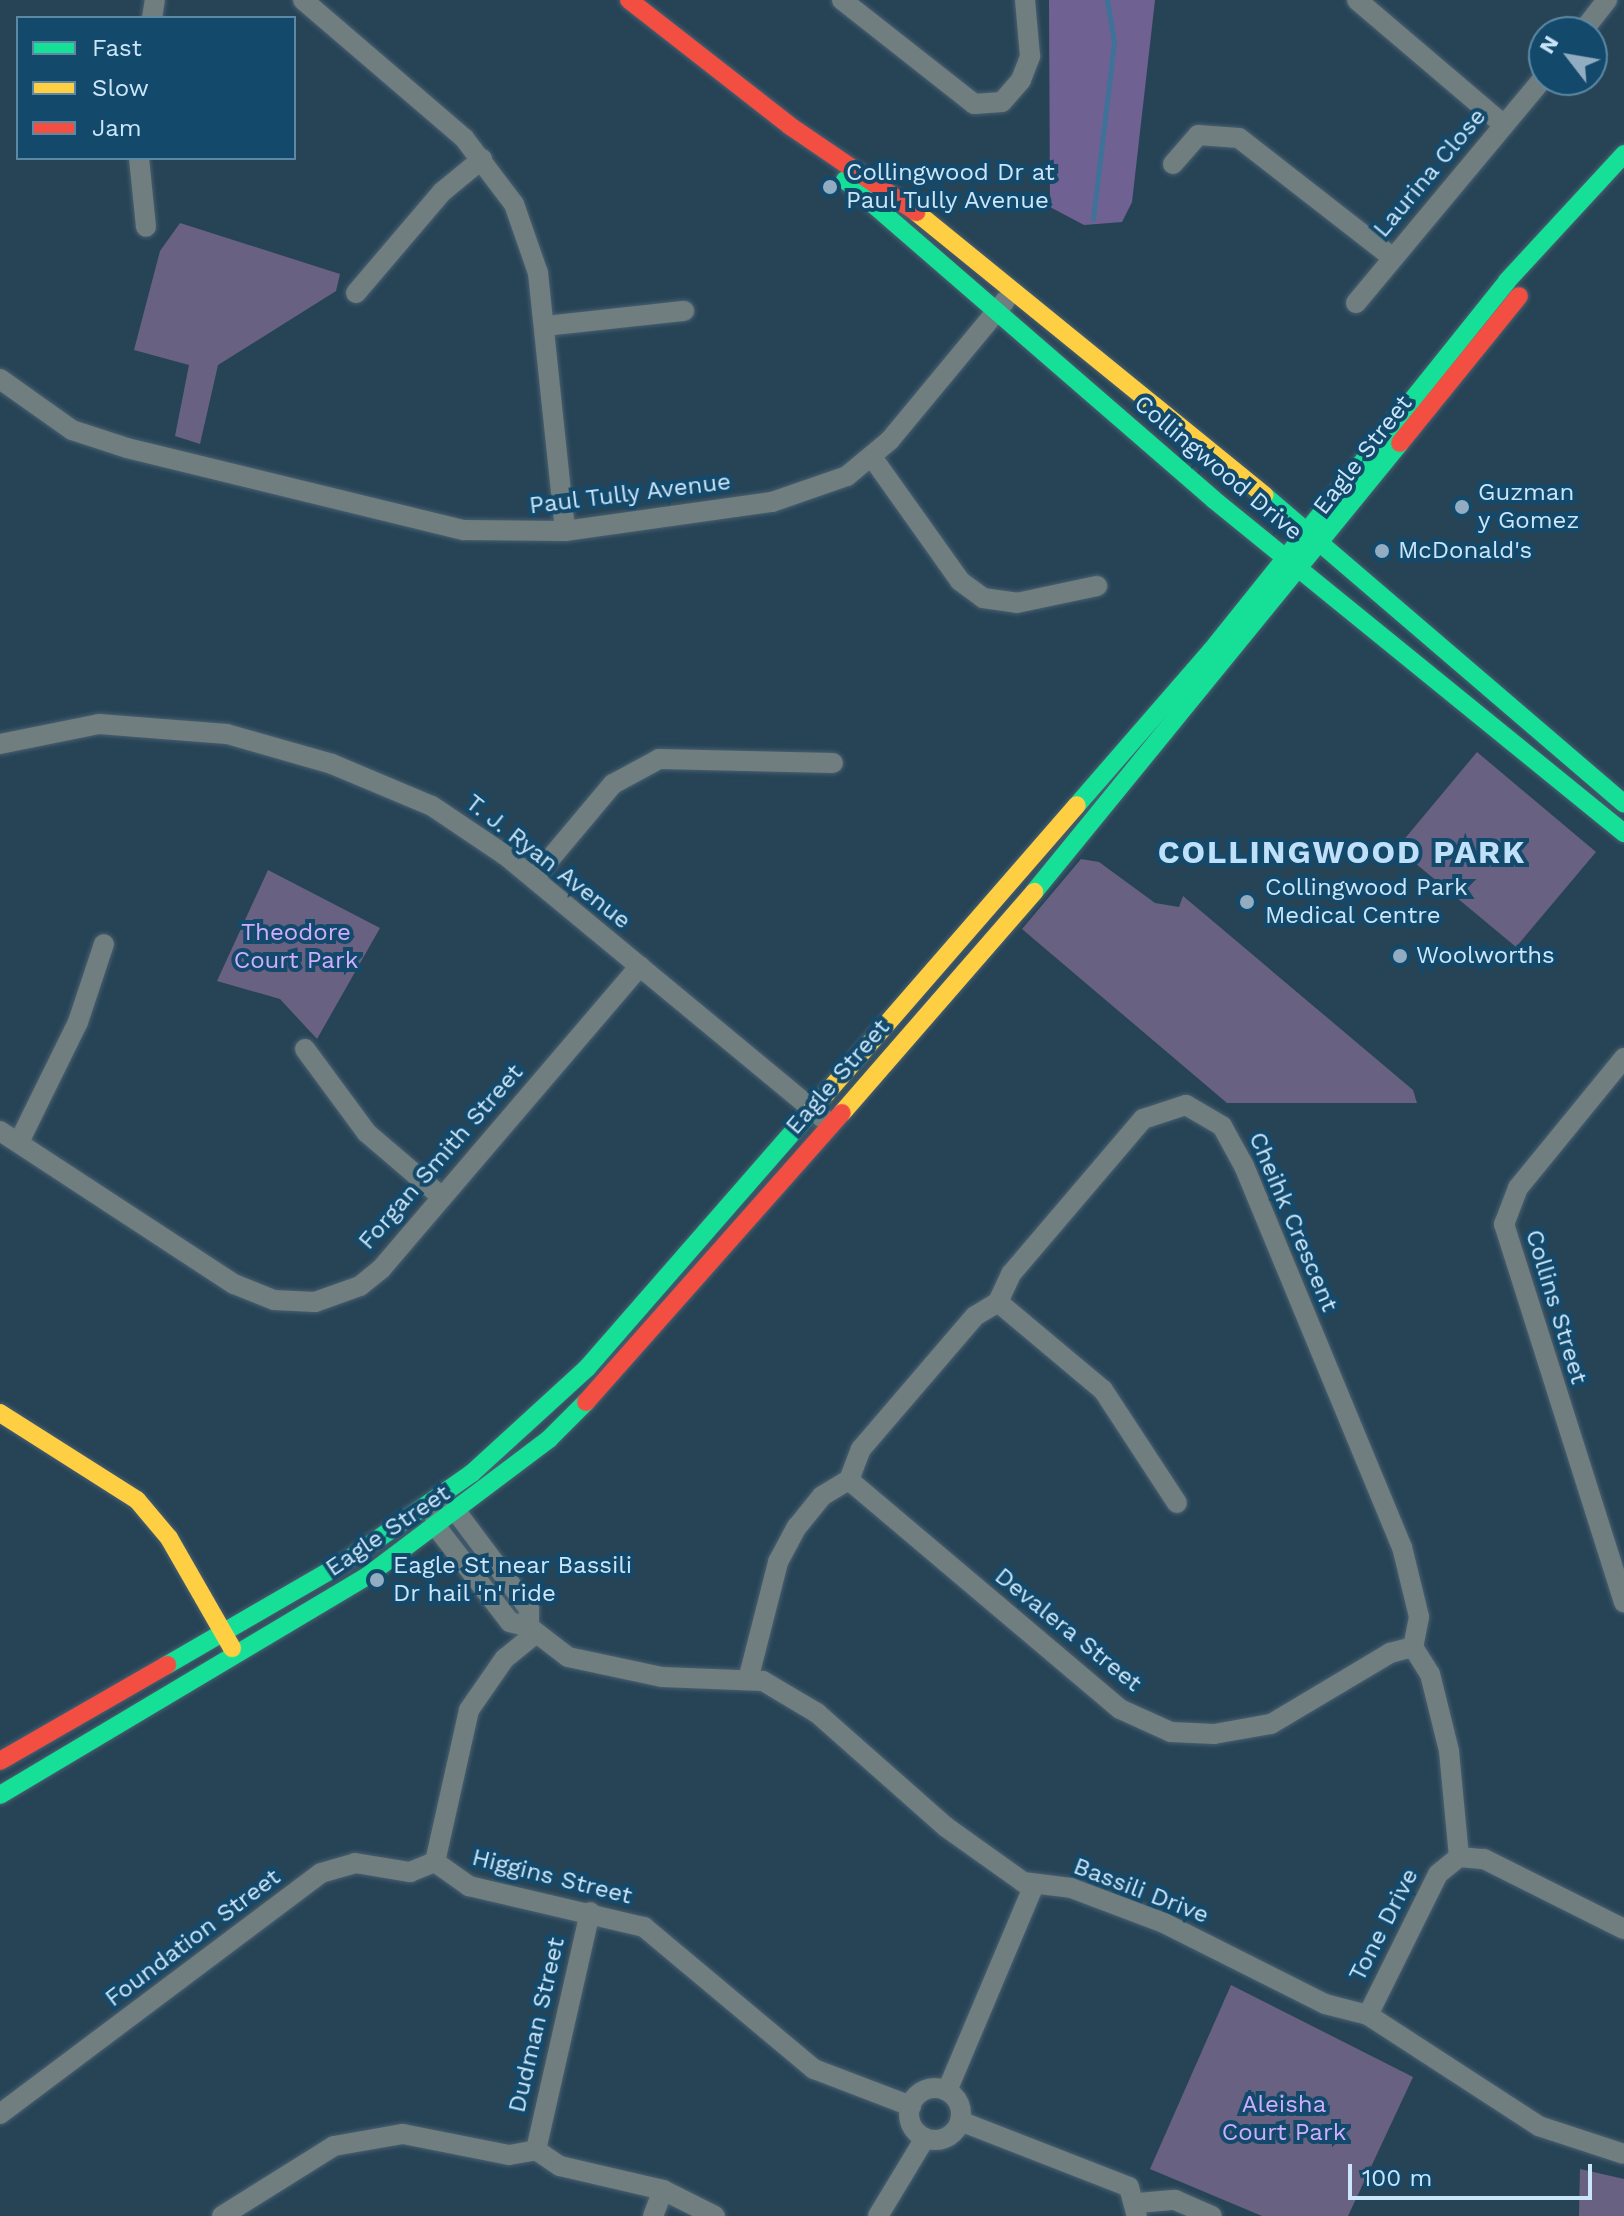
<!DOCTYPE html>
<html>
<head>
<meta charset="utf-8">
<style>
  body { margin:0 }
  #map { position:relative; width:1624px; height:2216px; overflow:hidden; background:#274457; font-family:"Work Sans",sans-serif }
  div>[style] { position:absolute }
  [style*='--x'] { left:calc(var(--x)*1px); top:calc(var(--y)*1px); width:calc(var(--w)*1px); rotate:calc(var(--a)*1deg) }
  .green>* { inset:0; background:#696181 }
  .forest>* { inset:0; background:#706193 }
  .stream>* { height:5px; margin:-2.5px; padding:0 2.5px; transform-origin:2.5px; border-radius:2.5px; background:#3e7299 }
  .roads { filter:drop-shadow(0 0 2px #496070) drop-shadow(0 0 2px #496070) }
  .street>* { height:20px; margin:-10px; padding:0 10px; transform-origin:10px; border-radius:10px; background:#707e7f }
  .street>.ring { margin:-10px; padding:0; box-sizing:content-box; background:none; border:20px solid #707e7f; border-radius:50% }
  .fast>* { height:18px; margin:-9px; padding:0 9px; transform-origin:9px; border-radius:9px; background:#16e098 }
  .slow>* { height:18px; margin:-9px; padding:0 9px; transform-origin:9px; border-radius:9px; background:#ffcf43 }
  .jam>* { height:18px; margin:-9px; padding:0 9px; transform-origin:9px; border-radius:9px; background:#f24e42 }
  .dots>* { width:22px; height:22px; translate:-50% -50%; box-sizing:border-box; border:4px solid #13496b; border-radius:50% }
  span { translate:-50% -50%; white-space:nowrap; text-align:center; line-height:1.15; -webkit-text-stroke:8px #13496b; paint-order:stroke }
  .poi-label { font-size:24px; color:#cbe6fa }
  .left { translate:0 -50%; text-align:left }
  .street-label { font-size:24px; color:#cbe6fa }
  .park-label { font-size:24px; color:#ceaeff }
  .district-label { font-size:32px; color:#c0dff8; font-weight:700; letter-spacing:2px }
  .legend { position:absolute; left:16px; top:16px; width:280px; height:144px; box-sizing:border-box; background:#13496b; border:2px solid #5d88a4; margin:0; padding:10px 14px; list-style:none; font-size:24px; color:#cbe6fa }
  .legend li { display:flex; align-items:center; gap:16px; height:40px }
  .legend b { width:40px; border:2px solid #5d88a4 }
  .north { position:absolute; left:1528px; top:16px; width:80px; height:80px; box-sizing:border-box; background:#13496b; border:2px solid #5d88a4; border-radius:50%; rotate:301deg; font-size:22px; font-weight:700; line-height:32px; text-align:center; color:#cbe6fa }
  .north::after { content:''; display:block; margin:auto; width:28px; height:36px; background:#92adc1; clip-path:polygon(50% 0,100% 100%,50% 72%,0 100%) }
  .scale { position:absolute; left:1348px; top:2164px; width:244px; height:36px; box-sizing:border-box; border:4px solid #cbe6fa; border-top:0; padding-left:10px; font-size:24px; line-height:28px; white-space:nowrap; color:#cbe6fa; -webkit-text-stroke:6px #13496b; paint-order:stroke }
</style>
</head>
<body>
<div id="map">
  <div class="green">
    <div style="clip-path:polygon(180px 223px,340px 274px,336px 291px,218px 365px,200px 444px,175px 436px,189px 365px,134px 350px,160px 251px)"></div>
    <div style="clip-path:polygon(1477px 752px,1596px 852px,1516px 947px,1397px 848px)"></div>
    <div style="clip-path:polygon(1081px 859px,1099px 862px,1155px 903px,1179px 907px,1183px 896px,1413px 1090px,1417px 1103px,1227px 1103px,1022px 929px)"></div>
    <div style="clip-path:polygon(268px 870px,380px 928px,317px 1039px,280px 999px,217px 981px)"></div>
    <div style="clip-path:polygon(1231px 1985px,1413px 2077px,1348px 2216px,1262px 2216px,1150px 2169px)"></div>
    <div style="clip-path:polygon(1580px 2169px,1624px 2179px,1624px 2216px,1579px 2216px)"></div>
  </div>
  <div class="forest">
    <div style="clip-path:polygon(1049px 0,1155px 0,1132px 202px,1122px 222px,1084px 225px,1050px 207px)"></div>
  </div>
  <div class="stream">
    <div style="--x:1093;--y:219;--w:178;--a:-83.2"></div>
    <div style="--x:1114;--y:42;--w:43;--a:-99.5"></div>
  </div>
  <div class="roads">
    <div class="street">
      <div style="--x:303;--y:0;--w:212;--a:40.6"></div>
      <div style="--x:464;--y:138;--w:83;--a:52.9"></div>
      <div style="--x:514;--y:204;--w:73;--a:70.8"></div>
      <div style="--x:538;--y:273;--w:259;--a:84"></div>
      <div style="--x:842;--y:0;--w:168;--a:38.2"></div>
      <div style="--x:974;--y:104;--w:28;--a:-4"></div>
      <div style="--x:1002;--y:102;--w:29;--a:-49"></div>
      <div style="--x:1021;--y:80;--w:26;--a:-69"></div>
      <div style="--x:1030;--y:56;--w:56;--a:-95.1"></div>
      <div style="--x:1357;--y:0;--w:193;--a:40.4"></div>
      <div style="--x:152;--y:18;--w:18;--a:-81"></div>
      <div style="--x:1582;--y:32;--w:41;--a:-52"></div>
      <div style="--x:139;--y:158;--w:69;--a:84.2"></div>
      <div style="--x:1173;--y:164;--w:38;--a:-49"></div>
      <div style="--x:1198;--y:135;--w:41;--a:4.2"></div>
      <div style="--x:1239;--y:138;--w:195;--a:37.9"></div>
      <div style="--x:356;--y:293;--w:133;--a:-49.6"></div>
      <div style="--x:442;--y:192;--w:52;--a:-39.5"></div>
      <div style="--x:1356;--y:303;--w:294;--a:-50.2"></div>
      <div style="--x:545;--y:326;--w:140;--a:-6.2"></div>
      <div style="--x:0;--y:379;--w:88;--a:35.3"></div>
      <div style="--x:72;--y:430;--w:58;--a:18.1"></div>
      <div style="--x:127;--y:448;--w:347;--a:13.7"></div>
      <div style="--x:464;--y:530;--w:101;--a:0.6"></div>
      <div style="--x:565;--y:531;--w:209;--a:-8"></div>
      <div style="--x:772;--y:502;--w:79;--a:-19.1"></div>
      <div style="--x:847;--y:476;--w:56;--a:-39.9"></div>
      <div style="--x:890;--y:440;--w:180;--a:-50.4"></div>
      <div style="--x:872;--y:457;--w:152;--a:54.6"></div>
      <div style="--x:960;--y:581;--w:29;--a:36"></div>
      <div style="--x:983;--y:598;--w:34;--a:8"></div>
      <div style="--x:1017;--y:603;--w:82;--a:-12"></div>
      <div style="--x:0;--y:744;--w:101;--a:-11.4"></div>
      <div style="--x:99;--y:724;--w:128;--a:4.5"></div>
      <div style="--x:227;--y:734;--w:109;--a:15.9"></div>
      <div style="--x:332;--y:764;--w:108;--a:22.8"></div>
      <div style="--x:432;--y:806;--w:88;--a:33.9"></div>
      <div style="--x:505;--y:855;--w:413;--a:39.6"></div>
      <div style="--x:534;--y:878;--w:123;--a:-50"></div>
      <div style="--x:613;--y:784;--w:52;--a:-28.5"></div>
      <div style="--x:659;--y:759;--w:174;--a:1.3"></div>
      <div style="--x:305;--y:1049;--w:104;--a:53.6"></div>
      <div style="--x:367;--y:1133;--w:99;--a:40.5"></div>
      <div style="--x:1624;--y:1058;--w:168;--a:129.2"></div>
      <div style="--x:1518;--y:1188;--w:39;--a:111"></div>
      <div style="--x:1504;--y:1224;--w:397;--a:72.4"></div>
      <div style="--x:0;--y:1131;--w:280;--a:33.2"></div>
      <div style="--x:234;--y:1284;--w:43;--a:21.8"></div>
      <div style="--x:274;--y:1300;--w:41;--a:2.8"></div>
      <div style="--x:315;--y:1302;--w:48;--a:-19.6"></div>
      <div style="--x:360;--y:1286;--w:28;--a:-39"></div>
      <div style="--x:382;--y:1268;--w:397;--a:-49.5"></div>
      <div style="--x:20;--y:1140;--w:131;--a:-63.8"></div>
      <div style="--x:78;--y:1022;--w:82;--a:-71.6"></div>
      <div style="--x:998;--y:1302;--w:137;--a:40"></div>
      <div style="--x:1103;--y:1390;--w:135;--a:56.8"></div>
      <div style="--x:849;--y:1480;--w:355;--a:40.2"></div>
      <div style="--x:1120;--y:1709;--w:56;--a:24.3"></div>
      <div style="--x:1171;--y:1732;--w:43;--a:2.7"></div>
      <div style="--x:1214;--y:1734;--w:58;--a:-10"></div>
      <div style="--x:1271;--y:1724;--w:139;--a:-30.8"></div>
      <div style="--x:1390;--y:1653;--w:24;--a:-15"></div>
      <div style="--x:444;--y:1508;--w:15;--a:23"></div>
      <div style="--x:458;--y:1514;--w:119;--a:53.2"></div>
      <div style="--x:529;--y:1609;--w:18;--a:90"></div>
      <div style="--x:434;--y:1513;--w:16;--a:76"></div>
      <div style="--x:438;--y:1529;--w:118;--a:52.3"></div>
      <div style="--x:510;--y:1622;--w:20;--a:15"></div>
      <div style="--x:529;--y:1627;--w:49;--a:37.6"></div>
      <div style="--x:568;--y:1657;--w:96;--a:12"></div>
      <div style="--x:662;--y:1677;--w:101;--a:2.3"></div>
      <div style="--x:763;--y:1681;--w:63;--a:30.7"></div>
      <div style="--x:817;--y:1713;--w:172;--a:41.5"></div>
      <div style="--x:946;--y:1827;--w:95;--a:35.5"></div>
      <div style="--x:1023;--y:1882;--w:48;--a:7.1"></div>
      <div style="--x:1071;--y:1888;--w:99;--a:20.6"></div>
      <div style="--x:1164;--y:1923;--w:180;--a:26.7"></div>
      <div style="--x:1325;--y:2004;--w:44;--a:14.3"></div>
      <div style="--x:1368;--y:2015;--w:204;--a:33"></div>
      <div style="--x:1539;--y:2126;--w:89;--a:18.2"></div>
      <div style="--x:535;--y:1634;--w:38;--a:141"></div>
      <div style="--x:505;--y:1658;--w:63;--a:124.7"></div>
      <div style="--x:469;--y:1710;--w:156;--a:102.6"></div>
      <div style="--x:435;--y:1862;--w:42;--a:35.2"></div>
      <div style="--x:469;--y:1886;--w:180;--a:13.2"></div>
      <div style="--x:644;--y:1927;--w:222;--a:39.9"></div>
      <div style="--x:814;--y:2069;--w:104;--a:20.9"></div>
      <div style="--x:749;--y:1676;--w:118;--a:-75.7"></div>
      <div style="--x:778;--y:1562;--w:40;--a:-62"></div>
      <div style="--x:797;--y:1527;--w:40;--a:-51"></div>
      <div style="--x:822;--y:1496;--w:31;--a:-31"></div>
      <div style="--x:849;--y:1480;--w:33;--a:-69"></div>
      <div style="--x:861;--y:1449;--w:175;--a:-49.4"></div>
      <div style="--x:975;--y:1316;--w:27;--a:-31"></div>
      <div style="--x:998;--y:1302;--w:31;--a:-65"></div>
      <div style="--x:1011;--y:1274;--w:204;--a:-49.6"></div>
      <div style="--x:1143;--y:1119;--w:45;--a:-18"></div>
      <div style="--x:1186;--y:1105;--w:42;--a:30.3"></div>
      <div style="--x:1222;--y:1126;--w:46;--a:61.2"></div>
      <div style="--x:1244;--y:1166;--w:412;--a:67.5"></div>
      <div style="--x:1402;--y:1547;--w:72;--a:76.3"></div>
      <div style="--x:1419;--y:1617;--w:31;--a:101"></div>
      <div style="--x:1413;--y:1647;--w:32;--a:58"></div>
      <div style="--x:1430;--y:1674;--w:79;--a:76.1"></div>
      <div style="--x:1449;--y:1751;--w:106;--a:84.6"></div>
      <div style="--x:1368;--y:2015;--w:157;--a:-63.6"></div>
      <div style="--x:1438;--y:1874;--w:27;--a:-39"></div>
      <div style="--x:1459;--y:1857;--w:25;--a:5"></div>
      <div style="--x:1484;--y:1859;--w:157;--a:26.6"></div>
      <div class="ring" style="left:909px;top:2088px;width:32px;height:32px"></div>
      <div style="--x:947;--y:2091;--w:221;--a:-67.1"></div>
      <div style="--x:0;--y:2114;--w:401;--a:-36.9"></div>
      <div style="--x:321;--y:1873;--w:35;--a:-16"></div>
      <div style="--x:355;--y:1863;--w:56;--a:9.3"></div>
      <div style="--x:410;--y:1872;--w:27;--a:-22"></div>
      <div style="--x:960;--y:2121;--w:181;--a:21.3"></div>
      <div style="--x:1129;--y:2187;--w:30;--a:75"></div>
      <div style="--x:536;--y:2150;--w:244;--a:-77.2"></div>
      <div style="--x:1138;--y:2203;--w:37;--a:-5"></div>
      <div style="--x:1175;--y:2200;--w:40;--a:23.4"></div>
      <div style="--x:222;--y:2216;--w:132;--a:-32"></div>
      <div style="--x:334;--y:2146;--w:70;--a:-9.9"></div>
      <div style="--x:403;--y:2134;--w:108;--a:11.2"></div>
      <div style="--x:509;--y:2155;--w:27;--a:-10"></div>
      <div style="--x:536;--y:2150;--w:29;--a:34"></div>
      <div style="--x:560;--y:2166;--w:106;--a:13.1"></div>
      <div style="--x:663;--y:2190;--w:58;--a:26.6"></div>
      <div style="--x:653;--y:2216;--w:28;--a:-69"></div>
      <div style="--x:878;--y:2216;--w:91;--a:-58.9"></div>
    </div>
    <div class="fast">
      <div style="--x:845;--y:180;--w:487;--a:40.9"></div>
      <div style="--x:1213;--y:499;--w:530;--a:39.1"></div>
      <div style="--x:1264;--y:495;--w:474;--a:40.6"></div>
      <div style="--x:1077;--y:805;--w:204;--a:-49"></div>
      <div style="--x:1211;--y:651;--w:474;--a:-51.3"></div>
      <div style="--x:1507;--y:281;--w:173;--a:-47.3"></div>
      <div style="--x:1034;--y:892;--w:579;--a:-50.81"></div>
      <div style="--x:167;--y:1665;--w:206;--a:-30.1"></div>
      <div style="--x:345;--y:1562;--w:155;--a:-35"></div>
      <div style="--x:472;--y:1473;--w:156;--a:-42.4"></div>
      <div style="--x:587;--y:1368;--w:341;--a:-48.9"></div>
      <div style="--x:0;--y:1795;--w:426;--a:-30.8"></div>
      <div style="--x:366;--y:1577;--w:229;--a:-37"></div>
      <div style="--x:549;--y:1439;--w:52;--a:-45"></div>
    </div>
    <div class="slow">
      <div style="--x:916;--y:212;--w:449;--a:39.1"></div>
      <div style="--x:811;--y:1111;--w:405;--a:-49"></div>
      <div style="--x:842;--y:1113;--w:293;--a:-49"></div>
      <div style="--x:0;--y:1413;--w:162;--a:32.4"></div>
      <div style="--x:137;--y:1500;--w:50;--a:49.9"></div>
      <div style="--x:169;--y:1538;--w:127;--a:60.2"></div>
    </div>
    <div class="jam">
      <div style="--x:629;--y:0;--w:204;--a:38"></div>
      <div style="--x:790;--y:126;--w:153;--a:34.3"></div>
      <div style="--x:1400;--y:443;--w:189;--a:-51"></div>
      <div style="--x:586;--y:1402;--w:386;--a:-48.5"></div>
      <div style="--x:0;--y:1761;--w:193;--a:-29.9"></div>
    </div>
  </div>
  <div class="dots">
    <div style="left:830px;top:187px;background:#92adc1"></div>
    <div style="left:1462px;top:507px;background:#92adc1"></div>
    <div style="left:1382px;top:551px;background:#92adc1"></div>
    <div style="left:1247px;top:902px;background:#92adc1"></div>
    <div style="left:1400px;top:956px;background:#92adc1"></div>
    <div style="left:377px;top:1580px;background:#92adc1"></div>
  </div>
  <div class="poi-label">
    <span class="left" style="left:846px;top:187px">Collingwood Dr at<br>Paul Tully Avenue</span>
    <span class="left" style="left:1478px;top:507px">Guzman<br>y Gomez</span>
    <span class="left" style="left:1398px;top:551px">McDonald's</span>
    <span class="left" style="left:1265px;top:902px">Collingwood Park<br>Medical Centre</span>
    <span class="left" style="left:1416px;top:956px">Woolworths</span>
    <span class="left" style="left:393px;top:1580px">Eagle St near Bassili<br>Dr hail 'n' ride</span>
  </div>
  <div class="street-label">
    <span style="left:1430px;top:173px;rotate:-50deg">Laurina Close</span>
    <span style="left:1363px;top:455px;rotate:-52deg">Eagle Street</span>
    <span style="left:1218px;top:468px;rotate:40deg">Collingwood Drive</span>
    <span style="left:630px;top:494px;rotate:-7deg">Paul Tully Avenue</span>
    <span style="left:548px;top:862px;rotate:38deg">T. J. Ryan Avenue</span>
    <span style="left:838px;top:1077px;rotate:-49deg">Eagle Street</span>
    <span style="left:441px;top:1157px;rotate:-49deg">Forgan Smith Street</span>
    <span style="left:1293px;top:1222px;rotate:67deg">Cheihk Crescent</span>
    <span style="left:1556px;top:1307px;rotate:73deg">Collins Street</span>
    <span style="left:388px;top:1531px;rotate:-34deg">Eagle Street</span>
    <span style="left:1068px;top:1630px;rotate:39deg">Devalera Street</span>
    <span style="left:552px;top:1877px;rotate:14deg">Higgins Street</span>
    <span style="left:1141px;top:1891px;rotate:21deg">Bassili Drive</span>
    <span style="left:1384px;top:1925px;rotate:-63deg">Tone Drive</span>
    <span style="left:193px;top:1938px;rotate:-37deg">Foundation Street</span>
    <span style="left:537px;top:2025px;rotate:-77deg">Dudman Street</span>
  </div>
  <div class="park-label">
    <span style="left:296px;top:947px">Theodore<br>Court Park</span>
    <span style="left:1284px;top:2119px">Aleisha<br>Court Park</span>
  </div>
  <div class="district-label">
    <span style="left:1342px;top:852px">COLLINGWOOD PARK</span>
  </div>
  <ul class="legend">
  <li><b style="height:10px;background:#16e098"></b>Fast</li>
  <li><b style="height:10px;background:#ffcf43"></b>Slow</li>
  <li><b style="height:10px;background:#f24e42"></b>Jam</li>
  </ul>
  <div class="north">N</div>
  <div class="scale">100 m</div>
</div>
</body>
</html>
